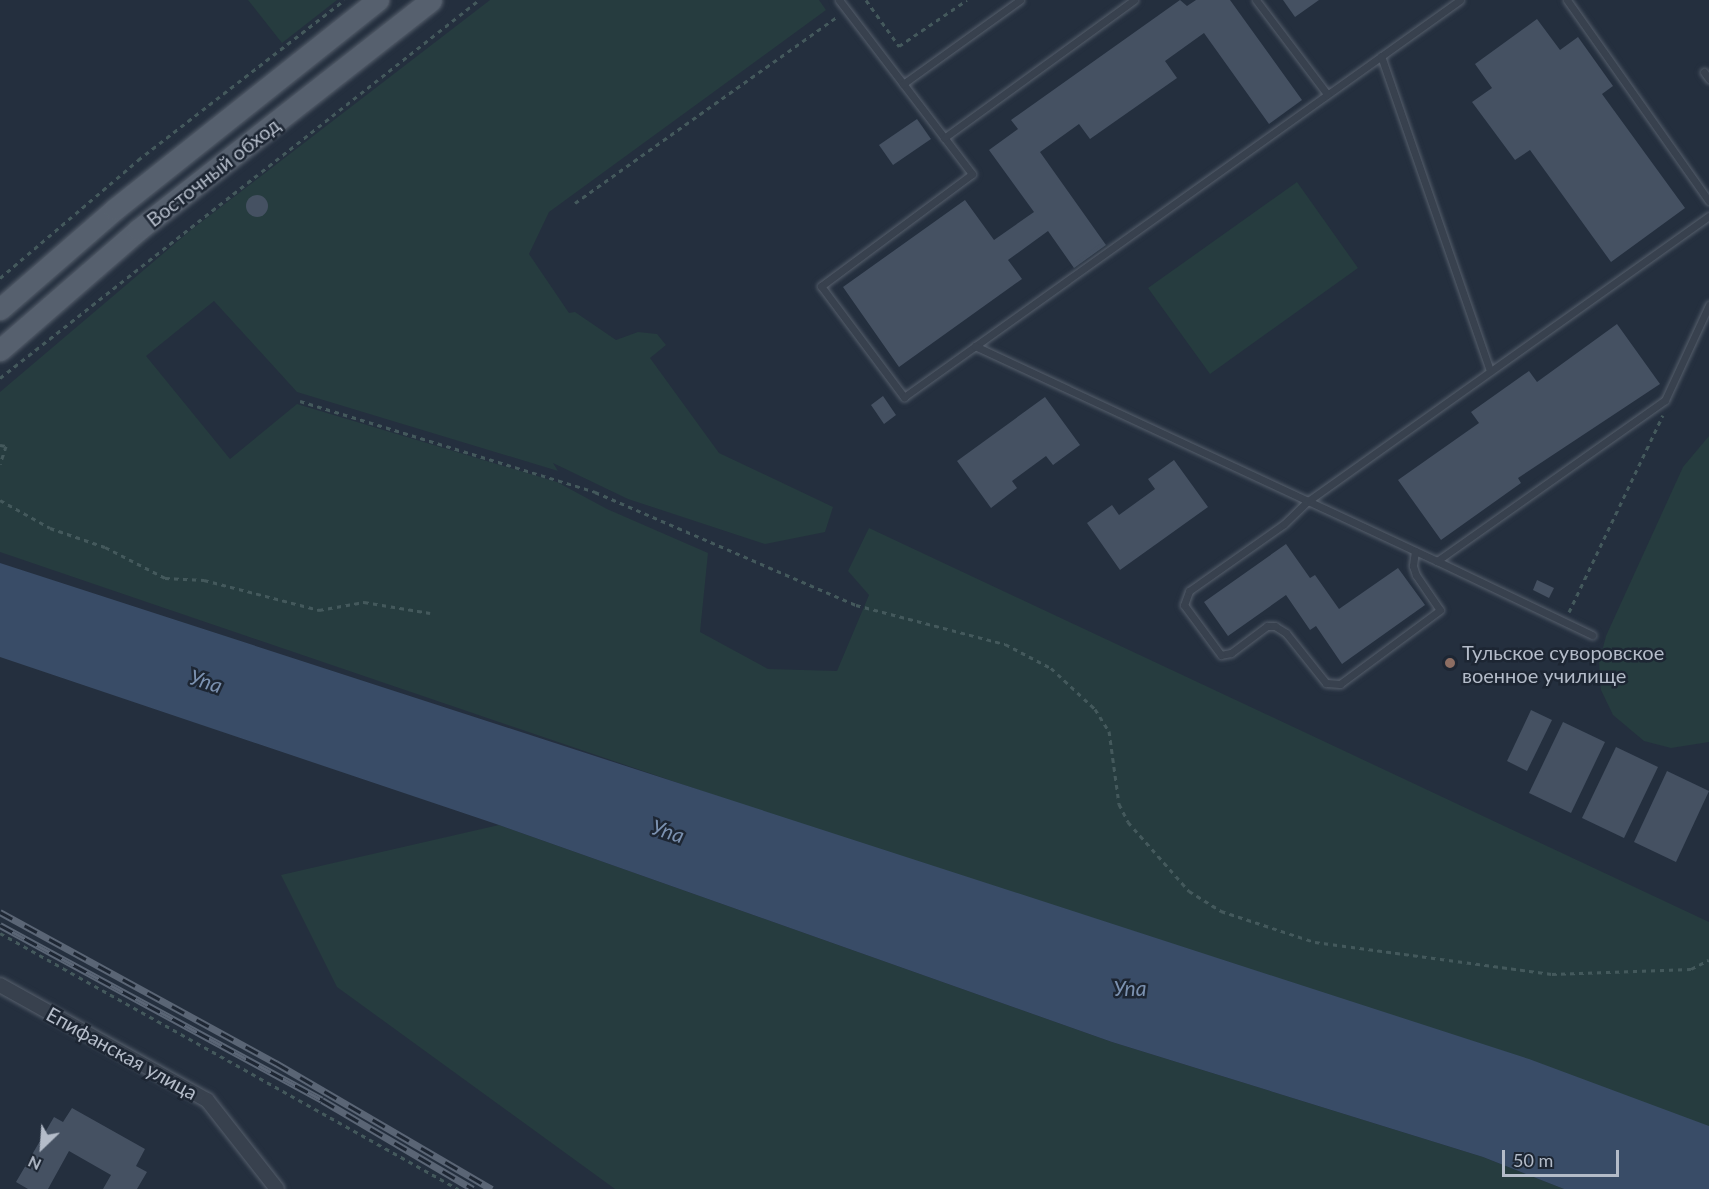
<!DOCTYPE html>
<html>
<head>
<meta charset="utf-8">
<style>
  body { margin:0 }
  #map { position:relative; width:1709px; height:1189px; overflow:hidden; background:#242f3e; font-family:Lato,sans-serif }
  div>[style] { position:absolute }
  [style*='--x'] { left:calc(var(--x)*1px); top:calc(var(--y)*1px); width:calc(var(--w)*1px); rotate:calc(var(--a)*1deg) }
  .green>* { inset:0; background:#263c3f }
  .water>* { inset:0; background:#394c67 }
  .building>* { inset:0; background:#455162 }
  .round { border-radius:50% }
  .path>* { height:3px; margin-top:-1.5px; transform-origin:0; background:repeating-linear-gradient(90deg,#44595c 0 4.5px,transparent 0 9px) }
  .roads { filter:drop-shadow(0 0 2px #565f6c) drop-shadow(0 0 2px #565f6c) }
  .service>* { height:7px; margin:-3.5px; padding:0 3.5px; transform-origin:3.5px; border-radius:3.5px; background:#38414e }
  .minor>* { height:14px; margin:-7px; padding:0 7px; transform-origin:7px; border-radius:7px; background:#38414e }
  .primary>* { height:21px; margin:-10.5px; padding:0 10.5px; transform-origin:10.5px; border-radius:10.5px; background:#56606e }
  .rail>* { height:7px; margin-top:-3.5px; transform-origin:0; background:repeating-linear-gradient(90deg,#1d2633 0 14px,#5a6575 0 28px); box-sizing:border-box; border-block:2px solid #5a6575 }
  .dots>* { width:16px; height:16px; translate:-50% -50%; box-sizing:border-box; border:3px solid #1d2633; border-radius:50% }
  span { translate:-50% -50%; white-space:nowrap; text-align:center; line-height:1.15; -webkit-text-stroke:5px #1d2633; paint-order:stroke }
  .street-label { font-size:20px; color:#b4bcc9 }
  .poi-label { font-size:20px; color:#b4bcc9 }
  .left { translate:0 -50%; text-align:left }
  .water-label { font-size:21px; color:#7c92b1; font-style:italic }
  .north { position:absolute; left:12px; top:1117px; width:60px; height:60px; -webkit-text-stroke:4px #1d2633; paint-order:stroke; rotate:205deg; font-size:16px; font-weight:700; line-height:24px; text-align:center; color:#b4bcc9 }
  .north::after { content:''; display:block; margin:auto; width:21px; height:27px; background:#b4bcc9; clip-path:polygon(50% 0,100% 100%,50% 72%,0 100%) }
  .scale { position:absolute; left:1502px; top:1150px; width:117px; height:27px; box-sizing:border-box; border:3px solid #b4bcc9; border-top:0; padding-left:8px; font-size:18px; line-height:21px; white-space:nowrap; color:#b4bcc9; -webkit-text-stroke:4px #1d2633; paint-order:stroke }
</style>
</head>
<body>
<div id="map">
  <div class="green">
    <div style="clip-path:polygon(248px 0,337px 0,282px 43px)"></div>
    <div style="clip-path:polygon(490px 0,819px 0,826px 10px,549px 212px,529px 254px,569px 313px,575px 312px,616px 340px,638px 332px,657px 334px,666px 345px,650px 358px,719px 453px,833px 507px,825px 532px,765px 544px,628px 499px,553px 463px,558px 471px,297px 392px,214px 301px,146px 356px,230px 459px,297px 404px,557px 482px,607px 509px,708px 553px,700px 632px,768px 669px,837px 671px,869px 595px,848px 571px,869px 528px,1709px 922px,1709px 1134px,0 552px,0 392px,191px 230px)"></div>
    <div style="clip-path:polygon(1297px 182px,1358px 268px,1210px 374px,1148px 288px)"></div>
    <div style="clip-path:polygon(1709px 436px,1709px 742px,1671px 748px,1644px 741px,1613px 715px,1601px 690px,1599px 663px,1606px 636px,1683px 467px)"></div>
    <div style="clip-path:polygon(499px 825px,1112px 1042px,1483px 1157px,1564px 1189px,615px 1189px,337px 987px,281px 875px)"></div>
  </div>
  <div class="water">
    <div style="clip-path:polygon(0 563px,1529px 1059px,1709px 1126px,1709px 1189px,1564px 1189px,1483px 1157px,1112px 1042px,499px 825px,0 657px)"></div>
  </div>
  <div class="building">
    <div style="clip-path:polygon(1180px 0,1187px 6px,1196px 0,1230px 0,1302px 100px,1269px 124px,1204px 33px,1165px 61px,1177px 78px,1090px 139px,1079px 124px,1040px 152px,1106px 245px,1074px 268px,1048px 231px,1008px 260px,1022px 279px,899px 367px,843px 287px,965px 200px,994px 240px,1034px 212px,989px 150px,1018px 129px,1011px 120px)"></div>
    <div style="clip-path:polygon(1283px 0,1319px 0,1295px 17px)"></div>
    <div style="clip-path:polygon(1537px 19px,1560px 50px,1578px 37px,1613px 86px,1602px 94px,1685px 208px,1611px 262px,1530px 150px,1515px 160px,1472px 102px,1492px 88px,1475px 64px)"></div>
    <div style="clip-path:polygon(917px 119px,931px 139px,893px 165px,879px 145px)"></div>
    <div class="round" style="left:246px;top:195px;width:22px;height:22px"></div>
    <div style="clip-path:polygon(1617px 324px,1660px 384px,1518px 478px,1521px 483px,1441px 540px,1398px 480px,1479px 423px,1471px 412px,1529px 371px,1537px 382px)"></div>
    <div style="clip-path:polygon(883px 396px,896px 415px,884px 424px,871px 405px)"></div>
    <div style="clip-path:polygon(1045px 397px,1080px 445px,1053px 465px,1046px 456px,1012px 481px,1017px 488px,991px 508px,957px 461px)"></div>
    <div style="clip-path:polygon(1174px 460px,1208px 507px,1120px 570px,1087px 523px,1112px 505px,1119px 515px,1155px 489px,1148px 479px)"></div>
    <div style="clip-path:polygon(1286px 544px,1310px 578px,1315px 575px,1339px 609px,1398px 568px,1425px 605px,1342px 664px,1316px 626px,1310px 630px,1286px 595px,1228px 636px,1204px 602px)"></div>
    <div style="clip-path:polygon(1537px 580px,1554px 588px,1549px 598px,1533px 590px)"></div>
    <div style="clip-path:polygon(1531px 710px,1552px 720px,1527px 771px,1507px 761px)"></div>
    <div style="clip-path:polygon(1563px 722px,1605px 742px,1571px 813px,1529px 793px)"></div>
    <div style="clip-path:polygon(1616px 747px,1658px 767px,1624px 838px,1582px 818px)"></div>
    <div style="clip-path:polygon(1667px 771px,1709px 791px,1676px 862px,1634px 842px)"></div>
    <div style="clip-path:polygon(72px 1108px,145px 1149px,136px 1166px,147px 1172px,137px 1189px,103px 1189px,111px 1175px,69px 1151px,48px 1189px,28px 1189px,16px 1182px,54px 1117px,63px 1122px)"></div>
  </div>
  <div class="path">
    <div style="--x:866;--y:0;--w:57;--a:54.3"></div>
    <div style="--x:899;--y:46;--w:82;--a:-34.1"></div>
    <div style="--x:575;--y:203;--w:323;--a:-35.4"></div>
    <div style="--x:0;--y:278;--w:182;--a:-40.5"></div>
    <div style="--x:138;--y:160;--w:261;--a:-37.8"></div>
    <div style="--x:0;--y:378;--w:610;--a:-38.28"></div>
    <div style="--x:300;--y:401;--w:309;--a:17.1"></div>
    <div style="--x:595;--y:492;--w:284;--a:23.4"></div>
    <div style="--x:856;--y:605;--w:154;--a:14.7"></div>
    <div style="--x:1005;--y:644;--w:52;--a:27.6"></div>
    <div style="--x:1051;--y:668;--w:60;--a:43"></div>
    <div style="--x:1095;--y:709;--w:26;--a:58"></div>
    <div style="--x:1109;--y:731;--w:74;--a:82.2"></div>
    <div style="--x:1119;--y:804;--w:20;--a:63"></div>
    <div style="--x:1128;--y:822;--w:92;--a:48.5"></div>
    <div style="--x:1189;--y:891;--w:38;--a:32"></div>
    <div style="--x:1221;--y:911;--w:99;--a:18.3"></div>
    <div style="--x:1315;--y:942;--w:239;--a:7.7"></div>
    <div style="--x:1552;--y:974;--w:139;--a:-2.1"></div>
    <div style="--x:1691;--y:969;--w:20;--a:-27"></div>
    <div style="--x:0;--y:445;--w:6;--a:9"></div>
    <div style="--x:6;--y:446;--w:19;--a:108"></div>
    <div style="--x:0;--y:500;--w:57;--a:29.2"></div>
    <div style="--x:50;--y:528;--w:58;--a:19.1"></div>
    <div style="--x:105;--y:547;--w:68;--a:27.3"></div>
    <div style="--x:165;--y:578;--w:39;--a:3"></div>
    <div style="--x:204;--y:580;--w:119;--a:14.6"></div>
    <div style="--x:319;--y:610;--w:46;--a:-10.1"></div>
    <div style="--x:364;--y:602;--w:67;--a:9.5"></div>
    <div style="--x:1569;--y:612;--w:218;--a:-64.5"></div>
    <div style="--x:0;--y:933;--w:525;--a:29.2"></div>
  </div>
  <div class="roads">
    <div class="service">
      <div style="--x:839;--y:0;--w:219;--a:52.6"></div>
      <div style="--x:972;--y:174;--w:188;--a:143.4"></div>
      <div style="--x:821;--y:286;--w:139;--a:53.2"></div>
      <div style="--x:904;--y:397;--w:683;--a:-35.53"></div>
      <div style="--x:1256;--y:0;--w:118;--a:52.9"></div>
      <div style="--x:1567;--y:0;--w:246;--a:54.8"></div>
      <div style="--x:1381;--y:56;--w:333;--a:70.9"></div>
      <div style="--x:1704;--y:72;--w:9;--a:54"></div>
      <div style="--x:903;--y:84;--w:144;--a:-35.7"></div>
      <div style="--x:944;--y:138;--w:235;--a:-36"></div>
      <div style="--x:975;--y:346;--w:510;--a:24.96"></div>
      <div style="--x:1437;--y:561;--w:279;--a:-35.2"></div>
      <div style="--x:1665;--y:400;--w:105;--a:-65.1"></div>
      <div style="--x:1415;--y:551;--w:15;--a:98"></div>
      <div style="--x:1413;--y:566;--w:9;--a:72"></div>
      <div style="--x:1416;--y:575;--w:42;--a:55.6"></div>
      <div style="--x:1440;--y:610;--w:124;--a:143.5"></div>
      <div style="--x:1340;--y:684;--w:14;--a:-176"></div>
      <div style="--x:1326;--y:683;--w:64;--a:-128.7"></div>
      <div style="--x:1286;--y:633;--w:13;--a:-148"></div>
      <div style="--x:1275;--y:626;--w:8;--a:180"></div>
      <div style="--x:1267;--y:626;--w:45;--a:143.1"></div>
      <div style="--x:1231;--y:653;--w:10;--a:169"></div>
      <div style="--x:1221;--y:655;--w:62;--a:-126.5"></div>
      <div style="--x:1184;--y:605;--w:15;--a:-70"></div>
      <div style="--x:1189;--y:591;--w:116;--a:-35.2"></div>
      <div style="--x:1284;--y:524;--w:33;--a:-44"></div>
      <div style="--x:1308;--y:501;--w:492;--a:-35.4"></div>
      <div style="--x:1437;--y:561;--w:172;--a:25.5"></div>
    </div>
    <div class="minor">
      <div style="--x:0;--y:985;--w:237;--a:29.1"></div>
      <div style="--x:207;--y:1100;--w:113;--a:51.8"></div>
    </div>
    <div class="primary">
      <div style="--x:0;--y:309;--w:152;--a:-41"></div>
      <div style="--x:115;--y:209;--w:336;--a:-38.5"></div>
      <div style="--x:0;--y:350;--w:183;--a:-41"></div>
      <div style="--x:138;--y:230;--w:372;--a:-38.1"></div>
    </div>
  </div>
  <div class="rail">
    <div style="--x:0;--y:912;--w:315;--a:28.7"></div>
    <div style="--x:276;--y:1063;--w:250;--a:30.3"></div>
    <div style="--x:0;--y:925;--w:366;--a:28.5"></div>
    <div style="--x:322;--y:1100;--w:175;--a:30.5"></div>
  </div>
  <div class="dots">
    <div style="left:1450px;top:663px;background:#8d6e63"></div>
  </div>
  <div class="street-label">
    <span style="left:213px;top:172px;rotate:-38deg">Восточный обход</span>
    <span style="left:122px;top:1053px;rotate:29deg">Епифанская улица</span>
  </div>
  <div class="poi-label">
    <span class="left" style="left:1462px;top:664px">Тульское суворовское<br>военное училище</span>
  </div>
  <div class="water-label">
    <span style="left:206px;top:681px;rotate:18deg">Упа</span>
    <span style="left:668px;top:831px;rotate:18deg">Упа</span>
    <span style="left:1130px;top:988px">Упа</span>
  </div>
  <div class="north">N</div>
  <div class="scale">50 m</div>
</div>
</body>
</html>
